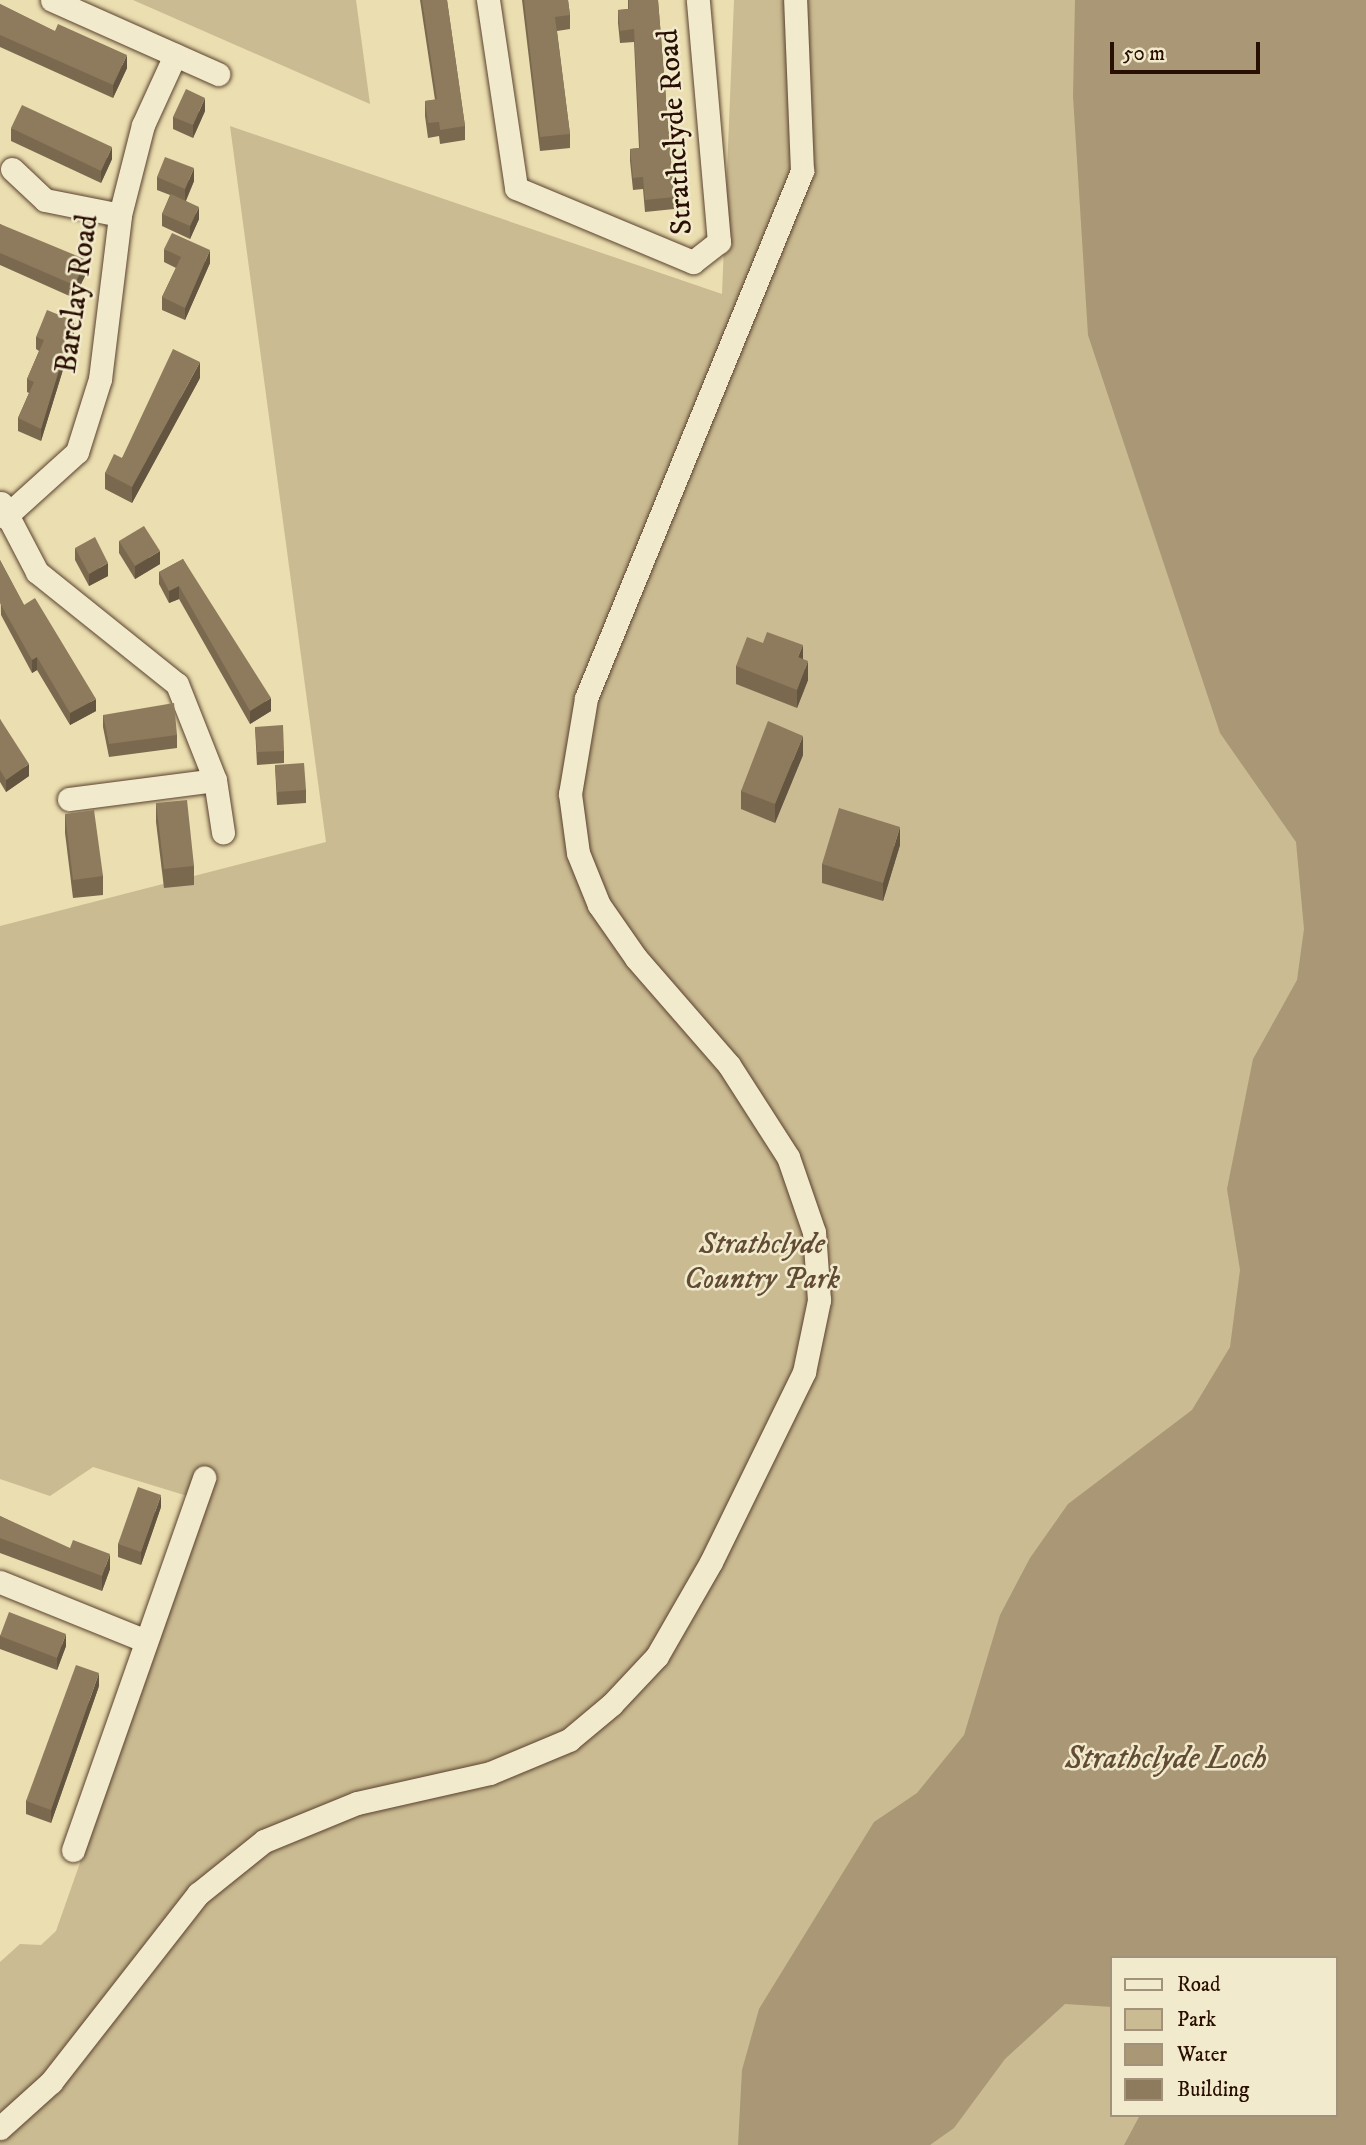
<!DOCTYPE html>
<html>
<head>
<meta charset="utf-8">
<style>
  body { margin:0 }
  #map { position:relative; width:1366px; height:2145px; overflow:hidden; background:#ebdeb0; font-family:"IM FELL DW Pica",serif }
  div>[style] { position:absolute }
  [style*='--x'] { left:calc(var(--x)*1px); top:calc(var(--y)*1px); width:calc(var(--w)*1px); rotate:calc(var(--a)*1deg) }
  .green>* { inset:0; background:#cabb92 }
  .water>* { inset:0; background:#a99775 }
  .roads { filter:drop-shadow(0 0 2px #5a422e) drop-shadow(0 0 2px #5a422e) }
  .minor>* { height:23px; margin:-11.5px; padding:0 11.5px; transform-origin:11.5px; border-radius:11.5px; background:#f2eacc }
  .wall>* { inset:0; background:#7a694f }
  .shaded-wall>* { inset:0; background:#635540 }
  .building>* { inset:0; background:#8e7a5c }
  span { translate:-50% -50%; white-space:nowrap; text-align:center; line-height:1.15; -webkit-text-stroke:5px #f2eacc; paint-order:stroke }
  .street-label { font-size:30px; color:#290e02 }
  .park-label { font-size:30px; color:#614b34; font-style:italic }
  .water-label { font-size:32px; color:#634c36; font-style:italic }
  .legend { position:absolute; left:1110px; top:1956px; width:228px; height:161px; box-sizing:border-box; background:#f2eacc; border:2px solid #a2927b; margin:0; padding:9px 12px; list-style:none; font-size:21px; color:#290e02 }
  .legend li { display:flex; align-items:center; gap:14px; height:35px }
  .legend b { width:35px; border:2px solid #a2927b }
  .scale { position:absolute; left:1110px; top:42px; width:150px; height:32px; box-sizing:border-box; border:4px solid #290e02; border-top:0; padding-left:9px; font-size:21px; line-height:24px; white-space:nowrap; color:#290e02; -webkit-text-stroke:5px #f2eacc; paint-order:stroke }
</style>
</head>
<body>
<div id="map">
  <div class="green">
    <div style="clip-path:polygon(133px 0,356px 0,370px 104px)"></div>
    <div style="clip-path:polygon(evenodd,734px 0,1366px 0,1366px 2145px,0 2145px,0 1962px,20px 1944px,41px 1945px,56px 1931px,207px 1502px,93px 1467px,50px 1496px,0 1479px,0 926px,326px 842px,230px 126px,722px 294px,734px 0,1112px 1958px,1336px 1958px,1336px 2115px,1112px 2115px,1112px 1958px)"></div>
  </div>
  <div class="water">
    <div style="clip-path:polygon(1075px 0,1366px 0,1366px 2145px,1124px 2145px,1140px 2115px,1336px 2115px,1336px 1958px,1112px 1958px,1112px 2007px,1065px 2004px,1005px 2059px,954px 2128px,930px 2145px,738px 2145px,742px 2070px,759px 2009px,874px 1822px,917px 1793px,964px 1735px,1000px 1615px,1030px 1558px,1068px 1504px,1192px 1410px,1230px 1347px,1240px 1270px,1227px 1189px,1253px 1059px,1297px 980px,1304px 929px,1296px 842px,1220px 733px,1088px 335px,1073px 96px)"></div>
  </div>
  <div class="roads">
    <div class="minor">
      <div style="--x:52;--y:0;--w:182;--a:24"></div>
      <div style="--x:488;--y:0;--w:190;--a:81.5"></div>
      <div style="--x:516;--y:188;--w:192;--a:22.7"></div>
      <div style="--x:693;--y:262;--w:33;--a:-38"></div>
      <div style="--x:719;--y:242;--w:243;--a:-95"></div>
      <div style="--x:12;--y:169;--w:45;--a:43.2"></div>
      <div style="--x:45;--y:200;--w:76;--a:11.3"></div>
      <div style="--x:1;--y:503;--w:78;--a:62.4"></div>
      <div style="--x:37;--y:572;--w:179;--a:38.7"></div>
      <div style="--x:177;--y:684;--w:103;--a:68.4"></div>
      <div style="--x:215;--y:780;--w:53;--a:81.3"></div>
      <div style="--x:5;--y:517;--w:97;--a:-42.1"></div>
      <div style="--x:77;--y:452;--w:77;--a:-72.5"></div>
      <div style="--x:100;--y:379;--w:165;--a:-83"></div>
      <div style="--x:120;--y:215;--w:93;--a:-75.7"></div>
      <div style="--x:143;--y:125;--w:77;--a:-65.4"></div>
      <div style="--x:69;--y:799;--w:147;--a:-7.4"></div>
      <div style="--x:0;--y:1582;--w:157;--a:22"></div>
      <div style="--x:73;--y:1850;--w:395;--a:-70.6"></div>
      <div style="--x:0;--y:2128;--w:69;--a:-42"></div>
      <div style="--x:51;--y:2082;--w:239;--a:-52"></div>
      <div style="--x:198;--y:1894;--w:85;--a:-38.8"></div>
      <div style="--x:264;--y:1841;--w:100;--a:-22.2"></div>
      <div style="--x:357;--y:1803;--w:136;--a:-12.7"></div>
      <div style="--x:490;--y:1773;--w:86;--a:-22.7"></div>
      <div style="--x:569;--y:1740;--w:56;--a:-39.9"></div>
      <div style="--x:612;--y:1704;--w:66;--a:-46.8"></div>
      <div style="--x:657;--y:1656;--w:108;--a:-60.1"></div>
      <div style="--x:711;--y:1562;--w:212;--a:-63.9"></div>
      <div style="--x:804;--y:1372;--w:74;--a:-78.2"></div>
      <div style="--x:819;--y:1300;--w:68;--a:-94.2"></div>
      <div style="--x:814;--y:1232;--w:79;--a:-109.1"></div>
      <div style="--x:788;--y:1157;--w:109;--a:-122.7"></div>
      <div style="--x:729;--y:1065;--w:142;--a:-131"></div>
      <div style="--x:636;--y:958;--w:65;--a:-124.9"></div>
      <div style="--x:599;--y:905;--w:56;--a:-112"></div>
      <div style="--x:578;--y:853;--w:60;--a:-97.7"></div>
      <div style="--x:570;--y:794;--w:97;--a:-80.5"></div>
      <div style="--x:586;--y:698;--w:570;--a:-67.71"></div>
      <div style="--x:802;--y:171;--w:171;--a:-92.3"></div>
    </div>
  </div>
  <div class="wall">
    <div style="clip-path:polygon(420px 0,447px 0,465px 126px,465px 140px,440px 144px,439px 136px,428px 138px,425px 116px,425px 101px,435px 100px)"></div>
    <div style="clip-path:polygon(522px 0,568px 0,570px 15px,570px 29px,557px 31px,570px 134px,570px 148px,540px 151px)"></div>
    <div style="clip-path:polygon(628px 0,658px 0,674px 197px,674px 209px,645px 212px,643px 189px,633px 190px,630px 161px,630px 149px,639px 148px,634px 42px,620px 43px,618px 23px,618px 10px,628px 9px)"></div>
    <div style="clip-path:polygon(0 4px,127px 68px,113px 98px,0 47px)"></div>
    <div style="clip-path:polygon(205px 111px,193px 138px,173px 129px,173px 117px)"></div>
    <div style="clip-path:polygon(11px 128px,112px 159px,101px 183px,11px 141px)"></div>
    <div style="clip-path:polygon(157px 177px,194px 181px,186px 201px,199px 219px,190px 239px,162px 226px,162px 214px,170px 195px,157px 190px)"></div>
    <div style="clip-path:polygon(0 224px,87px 272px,74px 298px,0 265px)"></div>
    <div style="clip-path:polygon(164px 249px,210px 263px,185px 320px,162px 310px,162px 297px,176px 268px,164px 262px)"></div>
    <div style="clip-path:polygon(74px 334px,41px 441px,18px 431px,18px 418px,29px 393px,27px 392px,27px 379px,39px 351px,36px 349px,36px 337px)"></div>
    <div style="clip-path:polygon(200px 378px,132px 503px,105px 489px,105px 473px,122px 458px)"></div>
    <div style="clip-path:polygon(119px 541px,160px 564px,135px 579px,119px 553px)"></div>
    <div style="clip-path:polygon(75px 548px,108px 576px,89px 586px,75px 560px)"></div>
    <div style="clip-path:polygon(183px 559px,271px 711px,250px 724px,179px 599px,169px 603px,159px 584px,159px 572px)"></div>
    <div style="clip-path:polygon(0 560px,24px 605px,96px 711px,70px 725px,37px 670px,32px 673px,1px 615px)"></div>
    <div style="clip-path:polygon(803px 659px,808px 680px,797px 708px,736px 684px,736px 666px)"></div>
    <div style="clip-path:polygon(103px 715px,177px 735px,177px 748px,109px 757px,103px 727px)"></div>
    <div style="clip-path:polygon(0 719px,29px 776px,6px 792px,0 782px)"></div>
    <div style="clip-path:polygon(255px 727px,284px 751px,284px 763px,257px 765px)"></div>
    <div style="clip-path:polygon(803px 755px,775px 823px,741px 809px,741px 791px)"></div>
    <div style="clip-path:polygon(275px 765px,306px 790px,306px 803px,277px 805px)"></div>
    <div style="clip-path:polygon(156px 803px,194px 866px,194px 885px,164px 888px,156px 822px)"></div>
    <div style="clip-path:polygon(65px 814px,103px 876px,103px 895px,73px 898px,65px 833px)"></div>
    <div style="clip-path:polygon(900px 845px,883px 901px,822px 883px,822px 864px)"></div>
    <div style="clip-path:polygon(161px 1507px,141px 1565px,118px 1557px,118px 1544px)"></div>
    <div style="clip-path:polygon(0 1516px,110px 1569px,102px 1591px,0 1553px)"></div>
    <div style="clip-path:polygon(0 1635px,66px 1646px,57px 1670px,0 1649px)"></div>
    <div style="clip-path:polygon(99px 1686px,51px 1823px,26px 1814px,26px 1801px)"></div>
  </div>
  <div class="shaded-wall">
    <div style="clip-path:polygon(127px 55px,127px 68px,113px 98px,113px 85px)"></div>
    <div style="clip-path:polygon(205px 98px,205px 111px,193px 138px,193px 125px)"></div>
    <div style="clip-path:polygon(112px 147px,112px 159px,101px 183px,101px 171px)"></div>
    <div style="clip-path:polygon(194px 168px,194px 181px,185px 202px,185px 189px)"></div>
    <div style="clip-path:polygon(199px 207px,199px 219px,190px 239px,190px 226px)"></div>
    <div style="clip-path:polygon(210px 250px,210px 263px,185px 320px,185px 308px)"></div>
    <div style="clip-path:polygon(87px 260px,87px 272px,74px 298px,74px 285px)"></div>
    <div style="clip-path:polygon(74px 321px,74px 334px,41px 441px,41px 429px)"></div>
    <div style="clip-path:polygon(200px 362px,200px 378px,132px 503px,132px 487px)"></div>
    <div style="clip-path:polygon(160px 551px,160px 564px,135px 579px,135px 566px)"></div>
    <div style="clip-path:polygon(108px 563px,108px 576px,89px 586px,89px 574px)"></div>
    <div style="clip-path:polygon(179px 586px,179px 599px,169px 603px,169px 591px)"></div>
    <div style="clip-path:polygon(803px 645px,803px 664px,798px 657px)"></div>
    <div style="clip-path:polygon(37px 657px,37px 670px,32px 673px,32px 660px)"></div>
    <div style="clip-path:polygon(808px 661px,808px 680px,797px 708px,797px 690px)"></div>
    <div style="clip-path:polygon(271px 698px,271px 711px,250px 724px,250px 711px)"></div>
    <div style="clip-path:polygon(96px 699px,96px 711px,70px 725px,70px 713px)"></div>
    <div style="clip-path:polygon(803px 736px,803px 755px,775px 823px,775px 804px)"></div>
    <div style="clip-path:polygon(29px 764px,29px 776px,6px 792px,6px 780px)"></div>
    <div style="clip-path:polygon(900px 827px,900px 845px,883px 901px,883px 883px)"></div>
    <div style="clip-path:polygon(161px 1495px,161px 1507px,141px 1565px,141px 1552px)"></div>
    <div style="clip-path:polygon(110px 1554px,110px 1569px,102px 1591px,102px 1576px)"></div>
    <div style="clip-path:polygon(66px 1634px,66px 1646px,57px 1670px,57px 1658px)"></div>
    <div style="clip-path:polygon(99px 1673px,99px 1686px,51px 1823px,51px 1810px)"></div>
  </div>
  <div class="building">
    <div style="clip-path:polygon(422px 0,447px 0,465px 126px,440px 130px,439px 122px,428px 123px,425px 101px,437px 99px)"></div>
    <div style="clip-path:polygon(524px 0,568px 0,570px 15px,555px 17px,570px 134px,540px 137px)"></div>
    <div style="clip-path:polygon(629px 0,658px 0,674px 197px,645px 200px,643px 177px,633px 178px,630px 149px,640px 148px,634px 29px,620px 31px,618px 10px,629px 9px)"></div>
    <div style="clip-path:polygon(0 4px,55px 31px,58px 24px,127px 55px,113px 85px,0 35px)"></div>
    <div style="clip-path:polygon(186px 89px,205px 98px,193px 125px,173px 117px)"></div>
    <div style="clip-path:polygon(22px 105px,112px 147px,101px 171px,11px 128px)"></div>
    <div style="clip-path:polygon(165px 157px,194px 168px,185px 189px,157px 177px)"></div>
    <div style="clip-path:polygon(171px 194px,199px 207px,190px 226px,162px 214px)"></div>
    <div style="clip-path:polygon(0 224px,87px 260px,74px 285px,0 253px)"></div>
    <div style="clip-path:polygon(172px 233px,210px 250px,185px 308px,162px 297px,181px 257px,164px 249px)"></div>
    <div style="clip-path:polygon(47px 310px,74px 321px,41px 429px,18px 418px,34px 382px,27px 379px,44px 340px,36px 337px)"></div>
    <div style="clip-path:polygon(173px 349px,200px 362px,132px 487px,105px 473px,114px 454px,122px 458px)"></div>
    <div style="clip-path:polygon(144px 526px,160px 551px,135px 566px,119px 541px)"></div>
    <div style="clip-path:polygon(95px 537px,108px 563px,89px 574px,75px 548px)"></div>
    <div style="clip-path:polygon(183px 559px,271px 698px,250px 711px,179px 586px,169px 591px,159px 572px)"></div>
    <div style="clip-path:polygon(0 560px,24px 605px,35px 598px,96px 699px,70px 713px,37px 657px,32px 660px,0 603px)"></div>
    <div style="clip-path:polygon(767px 632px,803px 645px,798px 657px,808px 661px,797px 690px,736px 666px,747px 637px,763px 643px)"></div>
    <div style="clip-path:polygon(174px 703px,177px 735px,109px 744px,103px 715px)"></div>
    <div style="clip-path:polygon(0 719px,29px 764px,6px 780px,0 770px)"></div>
    <div style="clip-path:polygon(768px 721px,803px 736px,775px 804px,741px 791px)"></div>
    <div style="clip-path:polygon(283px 725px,284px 751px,257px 752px,255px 727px)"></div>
    <div style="clip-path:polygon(304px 763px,306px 790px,277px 792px,275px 765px)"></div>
    <div style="clip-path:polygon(187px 800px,194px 866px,164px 869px,156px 803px)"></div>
    <div style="clip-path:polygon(839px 808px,900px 827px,883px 883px,822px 864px)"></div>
    <div style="clip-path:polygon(94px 810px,103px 876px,73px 880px,65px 814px)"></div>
    <div style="clip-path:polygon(138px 1487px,161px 1495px,141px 1552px,118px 1544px)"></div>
    <div style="clip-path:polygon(0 1516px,70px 1548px,73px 1540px,110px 1554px,102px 1576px,0 1538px)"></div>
    <div style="clip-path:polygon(9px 1612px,66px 1634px,57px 1658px,0 1636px)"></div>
    <div style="clip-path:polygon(76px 1665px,99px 1673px,51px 1810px,26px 1801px)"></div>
  </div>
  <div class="street-label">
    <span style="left:676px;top:132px;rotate:-94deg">Strathclyde Road</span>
    <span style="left:78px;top:294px;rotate:-82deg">Barclay Road</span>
  </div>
  <div class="park-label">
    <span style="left:762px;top:1262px">Strathclyde<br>Country Park</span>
  </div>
  <div class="water-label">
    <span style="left:1166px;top:1759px">Strathclyde Loch</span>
  </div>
  <ul class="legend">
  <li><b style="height:9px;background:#f2eacc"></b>Road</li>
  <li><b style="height:19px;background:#cabb92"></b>Park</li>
  <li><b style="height:19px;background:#a99775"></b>Water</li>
  <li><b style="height:19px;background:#8e7a5c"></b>Building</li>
  </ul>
  <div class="scale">50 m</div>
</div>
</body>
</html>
